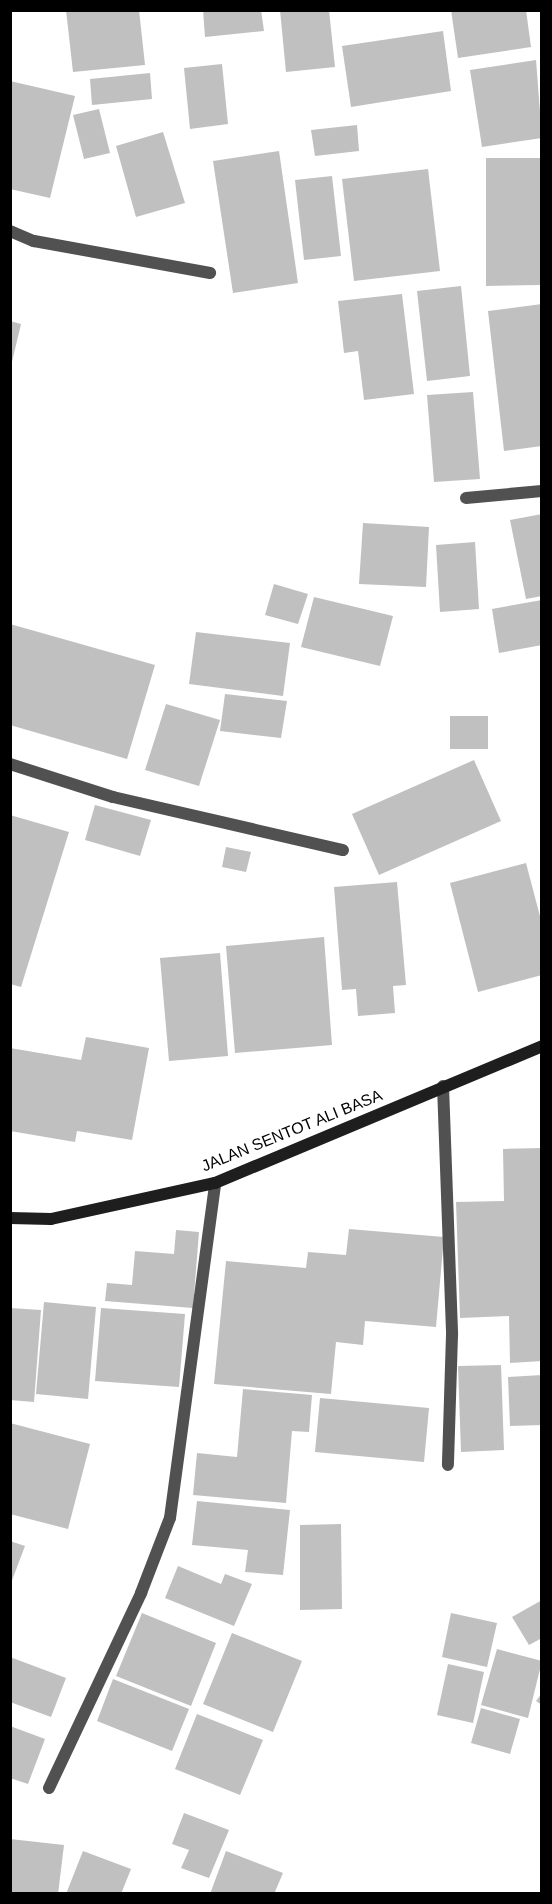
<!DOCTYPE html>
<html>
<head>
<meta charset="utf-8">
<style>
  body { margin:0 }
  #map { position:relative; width:552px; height:1904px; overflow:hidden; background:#fff; font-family:Helvetica,sans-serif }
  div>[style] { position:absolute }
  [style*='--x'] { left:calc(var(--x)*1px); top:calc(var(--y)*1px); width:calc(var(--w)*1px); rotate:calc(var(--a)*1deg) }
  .building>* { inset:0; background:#c0c0c0 }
  .lane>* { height:12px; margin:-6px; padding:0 6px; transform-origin:6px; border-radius:6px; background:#515151 }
  .street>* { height:12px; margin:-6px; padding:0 6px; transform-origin:6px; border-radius:6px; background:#515151 }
  .secondary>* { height:12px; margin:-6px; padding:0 6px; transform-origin:6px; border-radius:6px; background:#1e1e1e }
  span { translate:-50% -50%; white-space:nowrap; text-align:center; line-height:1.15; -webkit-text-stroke:5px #fff; paint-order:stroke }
  .street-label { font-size:16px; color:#000 }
  .frame { position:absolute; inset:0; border:12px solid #000; pointer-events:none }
</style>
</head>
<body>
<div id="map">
  <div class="building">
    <div style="clip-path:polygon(66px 10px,139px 10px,145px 65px,73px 72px)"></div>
    <div style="clip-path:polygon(203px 10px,261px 10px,264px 31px,205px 37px)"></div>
    <div style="clip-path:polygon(280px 10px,329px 10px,335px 67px,286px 72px)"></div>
    <div style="clip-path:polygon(451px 10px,526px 10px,531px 47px,458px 58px)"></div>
    <div style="clip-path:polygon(443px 31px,451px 91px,351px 107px,342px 46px)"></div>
    <div style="clip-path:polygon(536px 60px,542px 138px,482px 147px,470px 70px)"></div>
    <div style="clip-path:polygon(222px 64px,228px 124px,190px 129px,184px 68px)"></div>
    <div style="clip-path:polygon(150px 73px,152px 99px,92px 105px,90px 79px)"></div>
    <div style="clip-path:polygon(10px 81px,75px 96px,50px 198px,10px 189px)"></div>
    <div style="clip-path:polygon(99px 109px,110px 153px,84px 159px,73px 115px)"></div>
    <div style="clip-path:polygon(357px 125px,359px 151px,315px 156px,311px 130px)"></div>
    <div style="clip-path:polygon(163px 132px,185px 203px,136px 217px,116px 146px)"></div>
    <div style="clip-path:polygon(279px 151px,298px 283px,233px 293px,213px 161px)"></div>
    <div style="clip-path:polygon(486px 158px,542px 158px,542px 285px,486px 286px)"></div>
    <div style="clip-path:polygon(428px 169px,440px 271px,354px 281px,342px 179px)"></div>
    <div style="clip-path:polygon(332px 176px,341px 256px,304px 260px,295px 180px)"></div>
    <div style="clip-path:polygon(461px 286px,470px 376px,427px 381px,417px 291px)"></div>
    <div style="clip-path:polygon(402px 294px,414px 394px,364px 400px,358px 351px,344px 353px,338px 301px)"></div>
    <div style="clip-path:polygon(542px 304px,542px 446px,504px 451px,488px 311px)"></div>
    <div style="clip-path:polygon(10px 321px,21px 324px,11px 366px,10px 366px)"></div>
    <div style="clip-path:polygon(473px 392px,480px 479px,434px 482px,427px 395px)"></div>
    <div style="clip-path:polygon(542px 514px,542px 596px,526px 599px,510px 520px)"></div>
    <div style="clip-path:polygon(363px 523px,429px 527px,426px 587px,359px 584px)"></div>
    <div style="clip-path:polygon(475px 542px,479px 609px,440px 612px,436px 545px)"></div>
    <div style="clip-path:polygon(274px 584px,308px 594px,298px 624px,265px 615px)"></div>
    <div style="clip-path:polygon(314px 597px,393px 616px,380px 666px,301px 647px)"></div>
    <div style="clip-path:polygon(542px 600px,542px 645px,499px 653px,492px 609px)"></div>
    <div style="clip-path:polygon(10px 624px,155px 665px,127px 759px,10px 725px)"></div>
    <div style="clip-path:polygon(196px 632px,290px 643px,283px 696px,189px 684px)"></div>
    <div style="clip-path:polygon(225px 694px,287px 701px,281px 738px,220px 731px)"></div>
    <div style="clip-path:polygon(166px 704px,220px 720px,199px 786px,145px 770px)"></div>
    <div style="clip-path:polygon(450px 716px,488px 716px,488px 749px,450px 749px)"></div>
    <div style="clip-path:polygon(474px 760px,501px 821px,379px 875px,352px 814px)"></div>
    <div style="clip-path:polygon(95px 805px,151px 820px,140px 856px,85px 840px)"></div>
    <div style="clip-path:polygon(10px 815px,69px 832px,21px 987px,10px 984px)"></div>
    <div style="clip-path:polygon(226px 847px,251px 852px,246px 872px,222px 867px)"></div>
    <div style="clip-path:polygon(526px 863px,542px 924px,542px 975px,478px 992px,450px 883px)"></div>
    <div style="clip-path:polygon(397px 882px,406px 985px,393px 986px,395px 1013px,358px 1016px,356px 989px,342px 990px,334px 887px)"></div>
    <div style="clip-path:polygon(324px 937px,332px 1045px,235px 1053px,226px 946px)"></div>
    <div style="clip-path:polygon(220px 953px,228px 1056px,169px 1061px,160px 958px)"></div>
    <div style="clip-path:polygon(86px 1037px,149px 1048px,132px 1140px,77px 1131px,75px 1142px,10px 1131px,10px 1048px,81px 1060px)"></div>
    <div style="clip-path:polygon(542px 1148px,542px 1361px,510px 1363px,509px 1316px,460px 1318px,456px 1202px,504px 1201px,503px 1149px)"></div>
    <div style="clip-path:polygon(349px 1229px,444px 1237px,436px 1327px,365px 1321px,363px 1345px,336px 1342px,331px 1394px,214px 1384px,226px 1261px,306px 1268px,308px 1252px,346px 1255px)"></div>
    <div style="clip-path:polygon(176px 1230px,199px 1232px,193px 1308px,105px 1301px,107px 1283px,132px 1285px,135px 1251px,174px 1254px)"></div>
    <div style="clip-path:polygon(44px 1302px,96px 1307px,88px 1399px,36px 1394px)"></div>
    <div style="clip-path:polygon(10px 1308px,41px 1310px,34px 1402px,10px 1400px)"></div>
    <div style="clip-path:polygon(101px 1308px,185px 1314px,179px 1387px,95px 1381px)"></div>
    <div style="clip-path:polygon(501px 1365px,504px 1450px,461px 1452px,458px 1366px)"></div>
    <div style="clip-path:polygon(542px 1375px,542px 1425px,510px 1426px,508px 1377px)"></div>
    <div style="clip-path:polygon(243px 1389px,312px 1395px,309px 1432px,292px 1431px,286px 1503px,193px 1495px,197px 1453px,237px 1457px)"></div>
    <div style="clip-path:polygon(320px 1398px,429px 1408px,424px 1462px,315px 1452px)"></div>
    <div style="clip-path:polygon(10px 1423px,90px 1444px,68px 1529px,10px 1514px)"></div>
    <div style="clip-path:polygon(197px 1501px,290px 1510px,283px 1575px,245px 1572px,248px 1550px,192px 1545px)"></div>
    <div style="clip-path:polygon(341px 1524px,342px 1609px,300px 1610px,300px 1525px)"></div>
    <div style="clip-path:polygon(10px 1541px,25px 1546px,11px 1583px,10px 1583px)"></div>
    <div style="clip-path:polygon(178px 1566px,221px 1584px,225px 1574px,252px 1584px,234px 1626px,165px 1598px)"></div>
    <div style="clip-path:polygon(542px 1600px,542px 1638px,529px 1645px,512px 1617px)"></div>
    <div style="clip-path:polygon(142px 1613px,216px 1643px,191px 1706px,116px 1676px)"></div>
    <div style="clip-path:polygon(451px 1613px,497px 1623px,487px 1667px,442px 1657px)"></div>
    <div style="clip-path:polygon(232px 1633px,302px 1661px,273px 1732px,203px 1704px)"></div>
    <div style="clip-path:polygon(497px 1649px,542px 1661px,528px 1718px,481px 1705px)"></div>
    <div style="clip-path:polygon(10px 1657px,66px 1678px,51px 1717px,10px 1702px)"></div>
    <div style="clip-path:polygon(448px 1664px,484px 1672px,473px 1723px,437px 1715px)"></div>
    <div style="clip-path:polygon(113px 1679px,189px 1709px,172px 1751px,97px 1721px)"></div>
    <div style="clip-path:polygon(542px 1693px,542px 1705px,536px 1701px)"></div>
    <div style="clip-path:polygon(481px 1708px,520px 1719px,510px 1754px,471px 1743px)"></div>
    <div style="clip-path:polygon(197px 1714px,263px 1740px,240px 1795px,175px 1769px)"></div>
    <div style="clip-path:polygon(10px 1726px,45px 1739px,28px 1784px,10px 1778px)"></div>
    <div style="clip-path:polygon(184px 1813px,229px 1830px,209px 1878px,181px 1868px,189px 1850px,172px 1844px)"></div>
    <div style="clip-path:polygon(10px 1839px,64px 1845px,58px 1894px,10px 1894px)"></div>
    <div style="clip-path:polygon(83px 1851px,131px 1869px,121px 1894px,66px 1894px)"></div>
    <div style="clip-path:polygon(226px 1851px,283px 1873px,274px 1894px,210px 1894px)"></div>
  </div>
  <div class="lane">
    <div style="--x:443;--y:1086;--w:249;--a:87.9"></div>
    <div style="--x:452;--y:1335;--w:130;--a:91.8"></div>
  </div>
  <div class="street">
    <div style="--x:10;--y:231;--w:26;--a:23"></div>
    <div style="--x:34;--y:241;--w:179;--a:10.3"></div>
    <div style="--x:466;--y:498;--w:76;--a:-5.3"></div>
    <div style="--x:10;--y:764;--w:108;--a:17.8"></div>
    <div style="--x:113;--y:797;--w:236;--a:13"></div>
    <div style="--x:49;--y:1788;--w:216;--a:-64.7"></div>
    <div style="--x:141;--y:1593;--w:80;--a:-68.9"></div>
    <div style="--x:170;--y:1518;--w:338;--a:-82.3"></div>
  </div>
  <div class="secondary">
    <div style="--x:10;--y:1218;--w:41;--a:1.4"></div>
    <div style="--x:51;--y:1219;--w:168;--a:-12.4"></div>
    <div style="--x:215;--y:1183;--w:355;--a:-22.7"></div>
  </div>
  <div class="street-label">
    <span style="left:292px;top:1131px;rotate:-22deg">JALAN SENTOT ALI BASA</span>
  </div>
  <div class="frame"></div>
</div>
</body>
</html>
